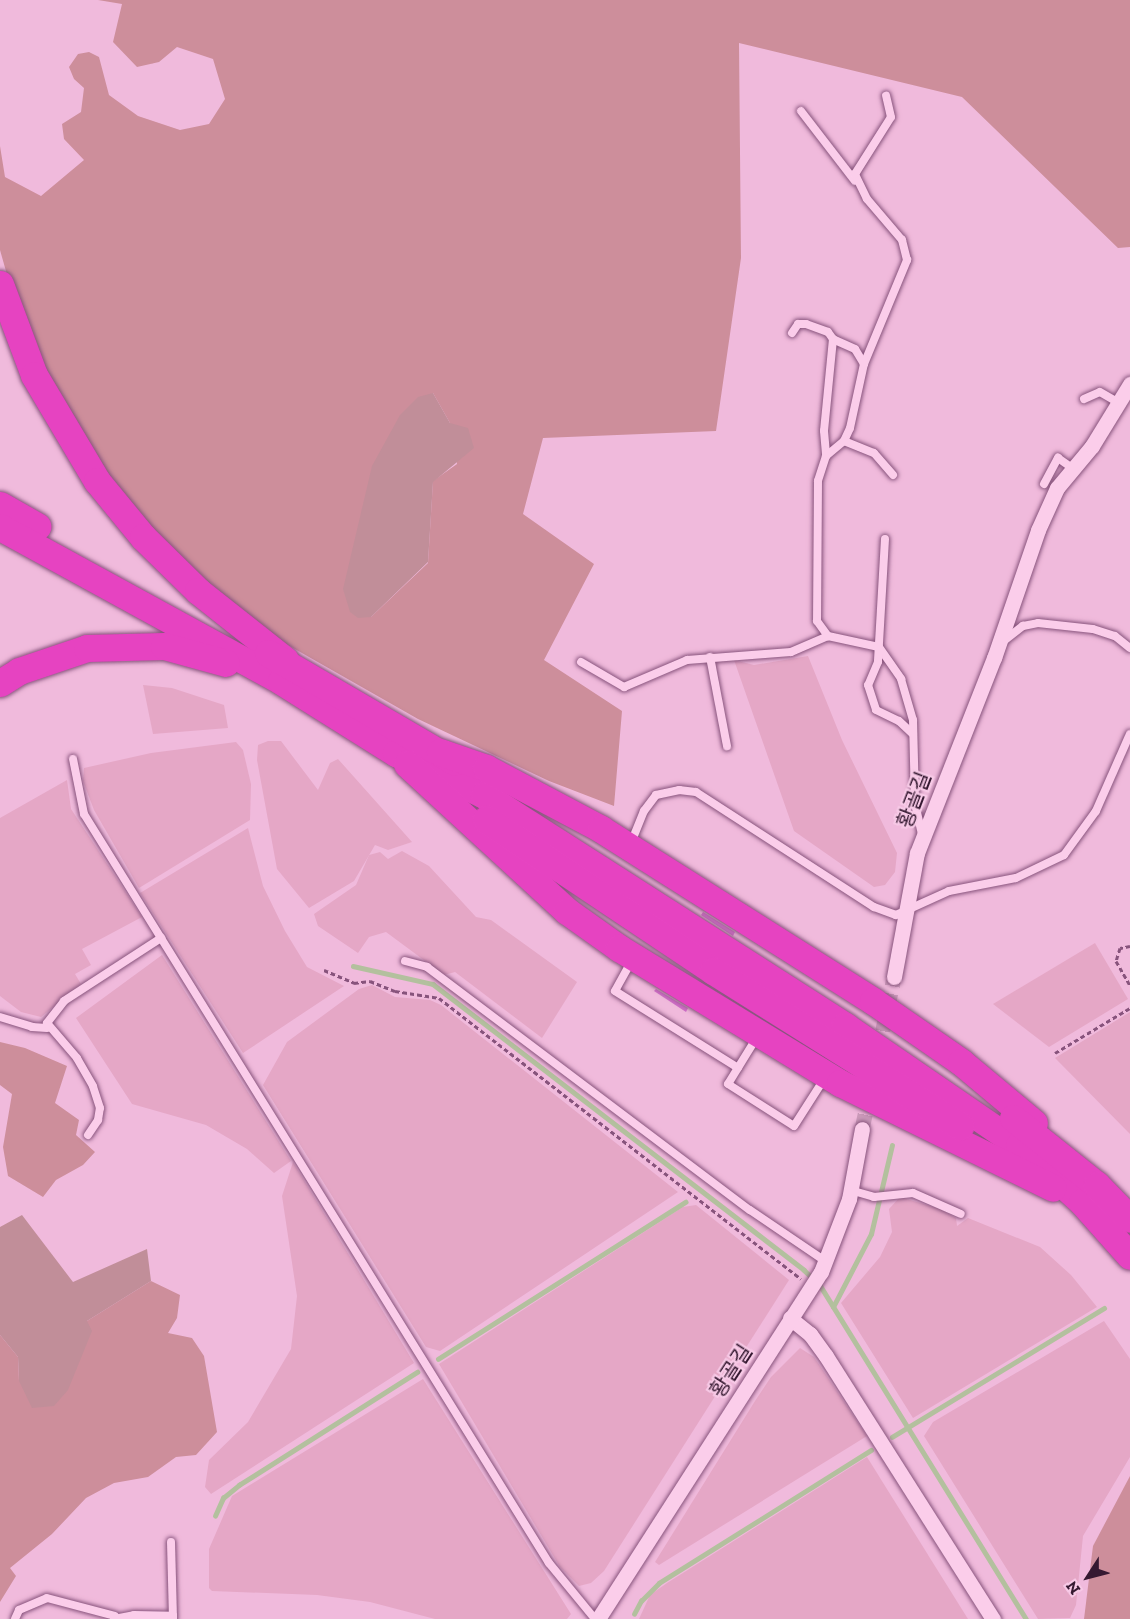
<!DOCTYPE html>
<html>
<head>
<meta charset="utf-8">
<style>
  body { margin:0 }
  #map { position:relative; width:1130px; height:1619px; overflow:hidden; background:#f0badc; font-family:"Zilla Slab","Noto Sans KR",serif }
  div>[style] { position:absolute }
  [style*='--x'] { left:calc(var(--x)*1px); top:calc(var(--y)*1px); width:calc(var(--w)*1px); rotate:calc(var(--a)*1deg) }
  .farmland>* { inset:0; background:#e5a7c6 }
  .green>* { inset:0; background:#cd8e9b }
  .cemetery>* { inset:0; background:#c18e99 }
  .stream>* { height:4.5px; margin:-2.25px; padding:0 2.25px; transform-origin:2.25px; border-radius:2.25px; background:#b3c09e }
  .building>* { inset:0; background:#d06dc8 }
  .minor-tunnel>* { height:15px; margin-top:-7.5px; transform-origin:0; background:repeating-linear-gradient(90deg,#cb9aba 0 15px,transparent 0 23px) }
  .path>* { height:3px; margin-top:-1.5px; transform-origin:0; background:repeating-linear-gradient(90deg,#87537c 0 4.5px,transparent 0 7.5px) }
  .roads { filter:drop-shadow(0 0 2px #87537c) drop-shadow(0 0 2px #87537c) }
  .service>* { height:8px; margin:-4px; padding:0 4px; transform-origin:4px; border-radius:4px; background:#fbcdea }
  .minor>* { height:15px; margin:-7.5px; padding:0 7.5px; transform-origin:7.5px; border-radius:7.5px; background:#fbcdea }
  .motorway>* { height:27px; margin:-13.5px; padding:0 13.5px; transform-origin:13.5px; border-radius:13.5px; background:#e643c1 }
  span { translate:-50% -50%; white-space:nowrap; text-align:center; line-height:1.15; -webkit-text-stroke:4.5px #f7c9e6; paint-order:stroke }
  .street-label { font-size:21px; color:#351931 }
  .north { position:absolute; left:1058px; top:1547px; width:60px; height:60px; -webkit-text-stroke:4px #f7c9e6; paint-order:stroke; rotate:234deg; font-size:16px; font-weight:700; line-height:24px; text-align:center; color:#351931 }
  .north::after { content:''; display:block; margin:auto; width:21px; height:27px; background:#351931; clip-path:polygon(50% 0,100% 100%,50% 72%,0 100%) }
</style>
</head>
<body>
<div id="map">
  <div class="farmland">
    <div style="clip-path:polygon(808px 656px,842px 740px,897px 853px,895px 872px,885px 885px,874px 887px,794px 831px,734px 660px,754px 665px)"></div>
    <div style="clip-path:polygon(143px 685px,172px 688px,224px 705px,228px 728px,153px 734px)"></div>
    <div style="clip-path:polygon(268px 741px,281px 741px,318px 790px,330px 763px,338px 759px,412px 842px,388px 850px,375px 845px,354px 881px,309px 908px,277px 869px,257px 760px,258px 745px)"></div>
    <div style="clip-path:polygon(236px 742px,243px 750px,251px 784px,250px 820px,139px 888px,94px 810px,83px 781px,84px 768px,151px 753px)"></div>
    <div style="clip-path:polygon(67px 780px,71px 809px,142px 917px,82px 949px,91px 965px,75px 974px,81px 984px,41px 1017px,21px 1012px,0 996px,0 818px)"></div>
    <div style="clip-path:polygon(248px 828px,263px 886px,285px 931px,307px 967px,344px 986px,243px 1053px,140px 893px)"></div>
    <div style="clip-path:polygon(402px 851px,429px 866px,476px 917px,491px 920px,577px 982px,542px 1038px,455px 972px,444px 975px,386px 932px,369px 937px,358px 953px,318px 926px,314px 914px,356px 885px,369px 855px,380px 852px,388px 859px)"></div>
    <div style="clip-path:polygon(1095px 943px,1128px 999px,1049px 1047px,993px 1004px)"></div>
    <div style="clip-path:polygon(162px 955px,291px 1161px,274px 1173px,247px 1149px,206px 1125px,132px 1104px,76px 1018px)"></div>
    <div style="clip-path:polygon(372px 985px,395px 997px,430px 1000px,441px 1005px,678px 1192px,440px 1351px,426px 1347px,263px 1085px,287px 1042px,359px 989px)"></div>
    <div style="clip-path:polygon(1130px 1012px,1130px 1134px,1055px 1058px)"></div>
    <div style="clip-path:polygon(293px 1162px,414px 1363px,211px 1494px,205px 1487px,209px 1460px,248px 1422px,291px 1349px,297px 1296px,282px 1196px)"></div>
    <div style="clip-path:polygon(900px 1197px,940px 1209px,956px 1218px,957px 1226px,968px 1218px,1040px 1247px,1071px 1275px,1097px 1307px,913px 1418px,841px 1303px,880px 1257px,892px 1232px,889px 1209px)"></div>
    <div style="clip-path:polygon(696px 1205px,789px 1280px,604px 1571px,591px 1583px,579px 1586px,560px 1567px,439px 1364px,683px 1207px)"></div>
    <div style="clip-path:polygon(1104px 1321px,1130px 1359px,1130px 1457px,1083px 1536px,1076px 1605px,1070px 1618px,1038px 1619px,924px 1436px,933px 1422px)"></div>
    <div style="clip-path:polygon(800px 1348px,814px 1357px,867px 1436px,659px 1565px,655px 1562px,755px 1401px,771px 1377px)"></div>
    <div style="clip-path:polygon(423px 1379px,571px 1614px,567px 1619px,435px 1619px,370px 1602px,317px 1595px,212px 1591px,209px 1588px,209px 1549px,232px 1496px)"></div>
    <div style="clip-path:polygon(867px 1457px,968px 1619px,639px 1619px,650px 1595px,667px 1583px)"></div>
  </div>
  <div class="green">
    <div style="clip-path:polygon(evenodd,98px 0,1130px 0,1130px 247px,1118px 248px,962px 97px,739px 43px,741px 258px,716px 431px,543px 438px,523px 514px,594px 564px,544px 660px,622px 711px,614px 806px,549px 781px,418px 719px,272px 636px,156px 538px,66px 420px,15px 303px,0 250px,0 146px,5px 177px,41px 196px,84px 160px,64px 139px,62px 124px,81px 112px,84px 88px,74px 79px,69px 67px,78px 54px,89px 52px,99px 57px,109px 95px,138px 116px,180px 130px,209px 124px,225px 99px,213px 59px,177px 47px,159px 62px,137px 67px,113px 42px,122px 4px,98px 0,433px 393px,450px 423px,457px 464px,433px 481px,428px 563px,371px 617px,433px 393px)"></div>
    <div style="clip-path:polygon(0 1042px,25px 1048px,67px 1066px,55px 1103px,79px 1120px,76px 1135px,95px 1152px,83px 1165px,56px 1180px,43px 1197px,8px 1176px,3px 1147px,12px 1094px,0 1085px)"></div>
    <div style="clip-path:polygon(151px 1281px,180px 1295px,177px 1318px,168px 1333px,192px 1338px,204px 1356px,217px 1432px,196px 1455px,176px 1457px,148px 1477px,114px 1483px,86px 1498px,52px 1534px,10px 1568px,16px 1576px,0 1602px,0 1335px,18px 1357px,19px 1381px,87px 1321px)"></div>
    <div style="clip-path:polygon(1130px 1476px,1130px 1619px,1084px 1619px,1093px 1546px)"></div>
  </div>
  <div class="cemetery">
    <div style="clip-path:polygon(433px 393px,450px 423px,468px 428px,474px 448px,433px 482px,428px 562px,371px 617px,358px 618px,350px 612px,343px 589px,372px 466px,400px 415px,418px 397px)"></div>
    <div style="clip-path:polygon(22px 1215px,73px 1282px,147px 1249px,151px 1281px,87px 1321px,92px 1331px,68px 1390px,54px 1406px,32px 1408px,19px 1381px,18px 1357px,0 1335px,0 1227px)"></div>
  </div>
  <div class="stream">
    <div style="--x:353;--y:966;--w:82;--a:12.7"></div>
    <div style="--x:433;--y:984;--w:468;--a:37.6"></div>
    <div style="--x:804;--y:1270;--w:22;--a:43"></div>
    <div style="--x:820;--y:1285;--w:392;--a:58.3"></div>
    <div style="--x:833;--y:1307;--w:82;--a:-62.5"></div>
    <div style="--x:871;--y:1234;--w:91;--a:-76.7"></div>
    <div style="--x:438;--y:1359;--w:293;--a:-32.4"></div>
    <div style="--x:892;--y:1437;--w:248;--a:-31.3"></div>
    <div style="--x:215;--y:1516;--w:20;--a:-66"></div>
    <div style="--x:223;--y:1498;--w:21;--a:-39"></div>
    <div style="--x:239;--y:1485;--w:211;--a:-32.4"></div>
    <div style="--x:634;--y:1614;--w:15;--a:-62"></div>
    <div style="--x:641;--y:1601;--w:25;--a:-45"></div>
    <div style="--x:659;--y:1583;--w:250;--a:-32.1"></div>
  </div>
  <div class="building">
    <div style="clip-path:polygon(703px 912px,735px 932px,733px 936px,701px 915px)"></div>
    <div style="clip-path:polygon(656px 989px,688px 1008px,686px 1012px,654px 991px)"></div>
  </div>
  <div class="minor-tunnel">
    <div style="--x:878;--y:1053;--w:78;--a:-78.1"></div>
    <div style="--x:862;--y:1129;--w:39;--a:-78"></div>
  </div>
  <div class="path">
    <div style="--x:1130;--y:946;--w:10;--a:169"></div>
    <div style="--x:1120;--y:948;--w:14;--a:107"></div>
    <div style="--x:1116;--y:961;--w:28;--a:60"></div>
    <div style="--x:324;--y:970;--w:33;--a:23"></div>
    <div style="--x:354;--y:983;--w:16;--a:-7"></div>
    <div style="--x:370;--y:981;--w:27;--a:22"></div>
    <div style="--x:395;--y:991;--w:45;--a:9"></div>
    <div style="--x:439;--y:998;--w:458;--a:37.8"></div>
    <div style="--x:1055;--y:1053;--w:87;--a:-31"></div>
  </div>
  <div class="roads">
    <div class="service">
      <div style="--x:801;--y:111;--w:88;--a:52.4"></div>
      <div style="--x:792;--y:333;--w:11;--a:-56"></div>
      <div style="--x:798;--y:324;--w:8;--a:0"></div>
      <div style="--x:806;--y:324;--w:23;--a:20"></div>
      <div style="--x:828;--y:332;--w:9;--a:54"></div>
      <div style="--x:833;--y:339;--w:92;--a:95.6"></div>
      <div style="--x:824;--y:431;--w:25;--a:85"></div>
      <div style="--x:826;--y:456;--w:26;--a:108"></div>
      <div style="--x:818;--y:481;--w:140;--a:90.4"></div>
      <div style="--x:817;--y:621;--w:19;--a:54"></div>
      <div style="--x:828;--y:636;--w:52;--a:12.2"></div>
      <div style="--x:879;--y:647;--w:39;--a:55"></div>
      <div style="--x:901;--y:679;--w:43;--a:73.7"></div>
      <div style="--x:913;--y:720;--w:84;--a:88.6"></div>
      <div style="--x:915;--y:804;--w:31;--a:77"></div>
      <div style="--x:864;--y:364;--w:113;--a:-67.5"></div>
      <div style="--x:907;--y:260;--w:21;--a:-104"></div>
      <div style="--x:902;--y:240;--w:54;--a:-130.5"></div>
      <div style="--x:867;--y:199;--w:28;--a:-116"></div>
      <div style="--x:855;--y:174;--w:67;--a:-57.7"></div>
      <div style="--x:891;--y:117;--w:22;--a:-103"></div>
      <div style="--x:1084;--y:399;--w:17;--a:-24"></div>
      <div style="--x:1100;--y:392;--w:22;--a:30"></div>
      <div style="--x:844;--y:441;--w:32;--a:22"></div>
      <div style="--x:874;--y:453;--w:29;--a:49"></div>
      <div style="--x:826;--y:456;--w:23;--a:-40"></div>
      <div style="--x:844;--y:441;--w:14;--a:-65"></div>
      <div style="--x:850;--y:428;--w:66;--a:-77.7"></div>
      <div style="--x:864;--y:364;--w:17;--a:-121"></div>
      <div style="--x:855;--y:349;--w:24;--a:-156"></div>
      <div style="--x:1044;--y:484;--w:30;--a:-62"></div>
      <div style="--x:1058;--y:458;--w:16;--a:35"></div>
      <div style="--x:885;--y:539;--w:123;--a:93.3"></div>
      <div style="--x:878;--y:662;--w:25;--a:113"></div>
      <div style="--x:868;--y:685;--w:26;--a:72"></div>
      <div style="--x:876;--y:710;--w:25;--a:26"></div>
      <div style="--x:899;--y:721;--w:19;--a:43"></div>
      <div style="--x:1001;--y:643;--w:28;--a:-38"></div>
      <div style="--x:1023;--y:626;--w:15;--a:-11"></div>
      <div style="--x:1038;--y:623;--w:55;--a:6.2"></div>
      <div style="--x:1093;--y:629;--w:23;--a:18"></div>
      <div style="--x:1115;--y:636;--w:19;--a:39"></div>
      <div style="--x:710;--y:657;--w:91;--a:79.2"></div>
      <div style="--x:581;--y:662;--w:50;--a:30.2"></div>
      <div style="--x:624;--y:687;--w:69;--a:-23.2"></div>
      <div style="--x:687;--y:660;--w:104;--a:-4.4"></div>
      <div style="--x:791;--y:652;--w:40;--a:-23.4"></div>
      <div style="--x:73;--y:759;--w:56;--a:78.7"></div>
      <div style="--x:84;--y:814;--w:882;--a:58.17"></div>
      <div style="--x:549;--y:1563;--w:72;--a:50.6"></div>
      <div style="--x:631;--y:843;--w:35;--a:-68"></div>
      <div style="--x:644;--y:811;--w:20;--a:-53"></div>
      <div style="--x:656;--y:795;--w:24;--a:-12"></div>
      <div style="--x:679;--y:790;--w:17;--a:7"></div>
      <div style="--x:696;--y:792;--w:212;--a:32.9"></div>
      <div style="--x:874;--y:907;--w:23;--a:20"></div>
      <div style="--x:896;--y:915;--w:58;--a:-24.4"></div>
      <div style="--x:949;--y:891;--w:68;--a:-11"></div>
      <div style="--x:1016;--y:878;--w:53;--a:-25.6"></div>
      <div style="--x:1064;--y:855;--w:54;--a:-54"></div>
      <div style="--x:1096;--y:811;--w:84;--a:-66.2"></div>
      <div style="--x:405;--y:961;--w:23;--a:15"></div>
      <div style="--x:427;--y:967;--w:404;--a:37"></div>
      <div style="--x:750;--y:1210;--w:91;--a:34.2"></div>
      <div style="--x:631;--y:962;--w:33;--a:119"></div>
      <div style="--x:615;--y:991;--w:145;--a:32"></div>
      <div style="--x:0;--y:1017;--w:34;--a:17"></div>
      <div style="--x:32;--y:1027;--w:15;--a:4"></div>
      <div style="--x:757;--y:1037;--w:55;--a:121.7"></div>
      <div style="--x:728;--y:1084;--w:78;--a:32.5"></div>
      <div style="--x:794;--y:1126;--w:56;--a:-57.4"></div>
      <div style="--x:88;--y:1135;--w:18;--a:-56"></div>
      <div style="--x:98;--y:1120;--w:12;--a:-81"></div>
      <div style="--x:100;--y:1108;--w:23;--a:-108"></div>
      <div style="--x:93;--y:1086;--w:32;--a:-120"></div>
      <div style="--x:77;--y:1058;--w:46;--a:-130.6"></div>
      <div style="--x:47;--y:1023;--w:28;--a:-52"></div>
      <div style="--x:64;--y:1001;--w:116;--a:-33"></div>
      <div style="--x:850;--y:1190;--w:25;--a:16"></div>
      <div style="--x:874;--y:1197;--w:39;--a:-6"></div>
      <div style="--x:913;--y:1193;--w:52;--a:23.6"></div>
      <div style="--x:171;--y:1542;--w:74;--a:88.5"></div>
      <div style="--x:15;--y:1619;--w:10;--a:-66"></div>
      <div style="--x:19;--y:1610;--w:30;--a:-23"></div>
      <div style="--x:47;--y:1598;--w:70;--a:14.8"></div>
      <div style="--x:114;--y:1619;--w:20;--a:-11"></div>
      <div style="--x:134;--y:1615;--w:39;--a:1"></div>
      <div style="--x:173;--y:1616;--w:3;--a:90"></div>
    </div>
    <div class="minor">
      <div style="--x:894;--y:977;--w:126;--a:-79.5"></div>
      <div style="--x:917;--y:853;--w:210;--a:-68.5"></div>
      <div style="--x:994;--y:658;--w:135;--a:-71"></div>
      <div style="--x:1038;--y:530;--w:46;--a:-65.7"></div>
      <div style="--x:1057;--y:488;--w:55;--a:-50.2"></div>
      <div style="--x:1092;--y:446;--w:73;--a:-58.5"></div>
      <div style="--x:790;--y:1318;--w:26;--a:39"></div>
      <div style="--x:810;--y:1334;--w:27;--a:54"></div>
      <div style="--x:826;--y:1356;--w:312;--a:57.6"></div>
      <div style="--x:598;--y:1619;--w:412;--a:-57.3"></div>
      <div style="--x:821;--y:1272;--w:78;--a:-69"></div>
      <div style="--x:849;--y:1199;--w:71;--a:-79.5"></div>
    </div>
    <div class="motorway">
      <div style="--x:0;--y:284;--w:97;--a:69.5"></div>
      <div style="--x:34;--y:375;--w:123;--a:59.3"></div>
      <div style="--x:97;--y:481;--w:72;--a:50.6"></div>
      <div style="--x:143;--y:537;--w:77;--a:44.5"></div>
      <div style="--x:198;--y:591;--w:111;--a:38.4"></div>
      <div style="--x:0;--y:505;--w:43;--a:29.6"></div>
      <div style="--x:0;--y:527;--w:320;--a:28.7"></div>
      <div style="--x:281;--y:681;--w:136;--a:32.1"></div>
      <div style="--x:396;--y:753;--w:98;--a:25.5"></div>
      <div style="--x:484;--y:795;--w:429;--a:32.6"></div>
      <div style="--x:845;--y:1026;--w:211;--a:34.4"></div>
      <div style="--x:1019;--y:1145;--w:85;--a:42.1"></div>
      <div style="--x:1082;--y:1202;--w:72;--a:48.4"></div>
      <div style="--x:268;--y:653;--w:216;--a:30.2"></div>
      <div style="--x:0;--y:683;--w:22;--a:-32"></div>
      <div style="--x:19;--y:671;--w:72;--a:-18.7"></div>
      <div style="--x:87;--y:648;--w:77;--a:-1.5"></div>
      <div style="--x:164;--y:646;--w:64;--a:15.3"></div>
      <div style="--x:440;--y:752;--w:49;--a:19.2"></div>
      <div style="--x:486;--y:768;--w:130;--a:27.9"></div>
      <div style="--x:601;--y:829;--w:322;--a:32.3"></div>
      <div style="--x:873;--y:1001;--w:107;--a:34.7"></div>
      <div style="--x:961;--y:1062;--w:95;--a:39.9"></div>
      <div style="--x:407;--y:764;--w:217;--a:42.6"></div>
      <div style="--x:567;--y:911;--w:64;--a:35.4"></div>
      <div style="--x:619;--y:948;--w:259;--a:31.4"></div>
      <div style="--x:840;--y:1083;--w:237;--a:26.2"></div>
      <div style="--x:486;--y:819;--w:273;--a:33.8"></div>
      <div style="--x:713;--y:971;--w:292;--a:32.1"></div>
      <div style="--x:1013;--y:1118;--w:107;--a:38.6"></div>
      <div style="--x:1097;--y:1185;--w:47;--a:45.9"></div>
    </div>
  </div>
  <div class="street-label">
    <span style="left:914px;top:800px;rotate:-69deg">황골길</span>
    <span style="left:731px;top:1371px;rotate:-57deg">황골길</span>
  </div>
  <div class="north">N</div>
</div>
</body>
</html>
